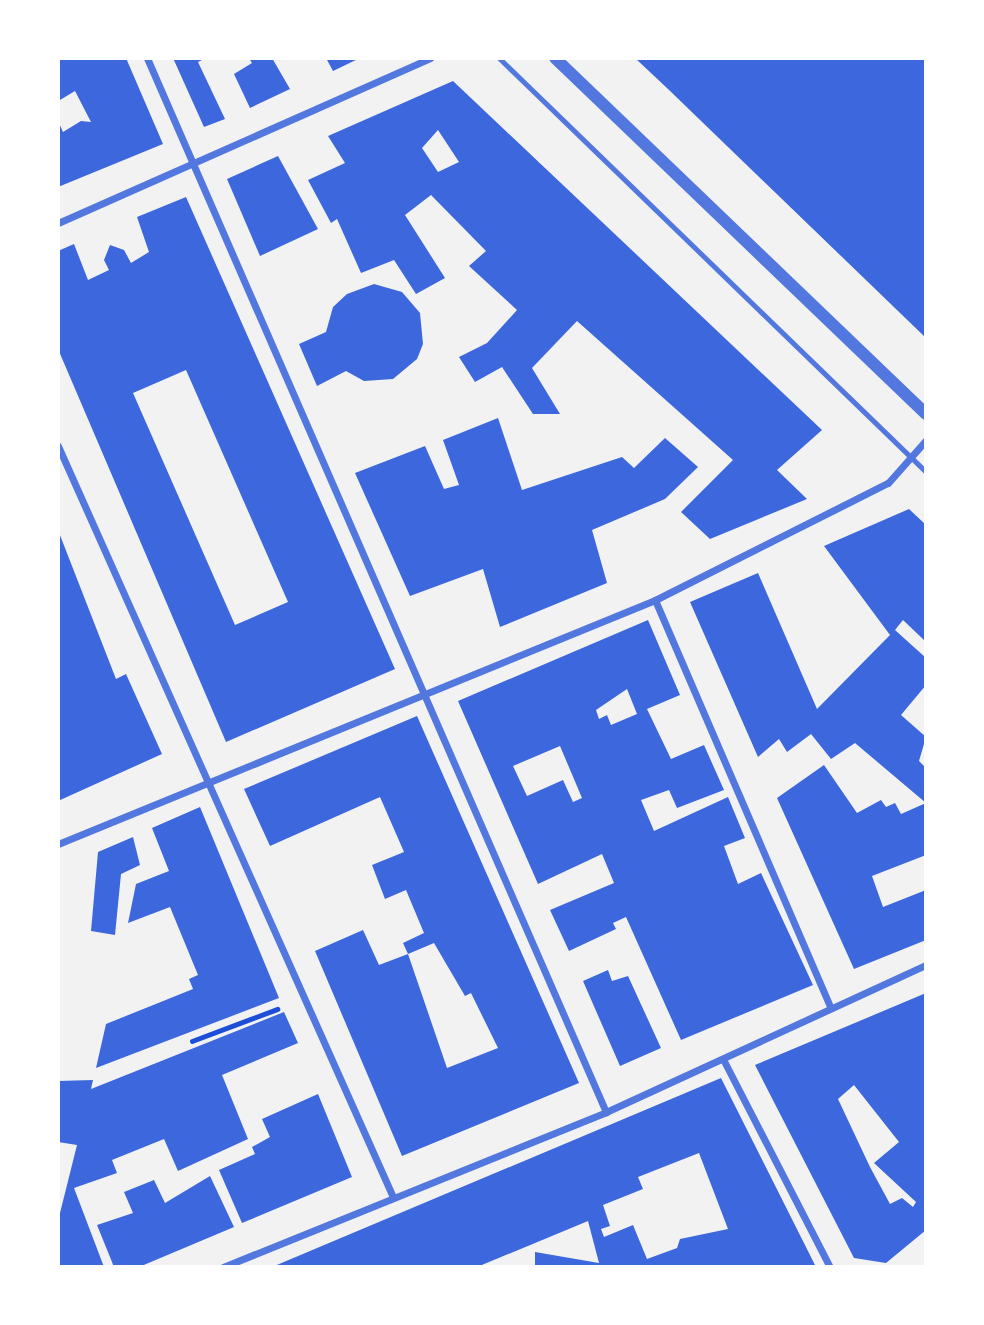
<!DOCTYPE html>
<html>
<head>
<meta charset="utf-8">
<style>
  body { margin:0 }
  #map { position:relative; width:984px; height:1325px; overflow:hidden; background:#f2f2f2; font-family:"DejaVu Sans",sans-serif }
  div>[style] { position:absolute }
  [style*='--x'] { left:calc(var(--x)*1px); top:calc(var(--y)*1px); width:calc(var(--w)*1px); rotate:calc(var(--a)*1deg) }
  .building>* { inset:0; background:#3d67dc }
  .path>* { height:4.5px; margin:-2.25px; padding:0 2.25px; transform-origin:2.25px; border-radius:2.25px; background:#1d4ed8 }
  .service>* { height:5px; margin:-2.5px; padding:0 2.5px; transform-origin:2.5px; border-radius:2.5px; background:#5277de }
  .minor>* { height:7px; margin:-3.5px; padding:0 3.5px; transform-origin:3.5px; border-radius:3.5px; background:#5277de }
  .tertiary>* { height:12px; margin:-6px; padding:0 6px; transform-origin:6px; border-radius:6px; background:#5277de }
  span { translate:-50% -50%; white-space:nowrap; text-align:center; line-height:1.15; -webkit-text-stroke:7px #fff; paint-order:stroke }
  .frame { position:absolute; inset:0; border:60px solid #fff; pointer-events:none }
</style>
</head>
<body>
<div id="map">
  <div class="building">
    <div style="clip-path:polygon(58px 58px,126px 58px,163px 144px,58px 187px,58px 121px,63px 132px,81px 121px,91px 122px,75px 91px,60px 100px)"></div>
    <div style="clip-path:polygon(173px 58px,206px 58px,198px 62px,225px 119px,204px 127px)"></div>
    <div style="clip-path:polygon(249px 58px,272px 58px,290px 89px,250px 108px,234px 74px,252px 63px)"></div>
    <div style="clip-path:polygon(326px 58px,360px 58px,333px 71px)"></div>
    <div style="clip-path:polygon(635px 58px,926px 58px,926px 338px,668px 89px)"></div>
    <div style="clip-path:polygon(evenodd,453px 81px,822px 430px,777px 470px,807px 499px,710px 539px,681px 512px,733px 460px,577px 321px,532px 368px,560px 414px,533px 414px,502px 367px,475px 382px,459px 357px,487px 343px,517px 310px,469px 266px,486px 251px,431px 195px,405px 215px,445px 278px,416px 294px,394px 260px,361px 273px,337px 219px,331px 223px,308px 180px,345px 163px,328px 136px,453px 81px,438px 130px,459px 162px,438px 172px,422px 148px,438px 130px)"></div>
    <div style="clip-path:polygon(278px 156px,318px 229px,260px 256px,227px 179px)"></div>
    <div style="clip-path:polygon(evenodd,186px 197px,395px 669px,226px 742px,58px 349px,58px 251px,74px 244px,88px 280px,109px 270px,104px 260px,110px 245px,124px 250px,131px 263px,149px 252px,137px 217px,186px 197px,186px 370px,288px 602px,235px 625px,133px 393px,186px 370px)"></div>
    <div style="clip-path:polygon(374px 284px,402px 292px,420px 313px,423px 344px,417px 359px,393px 379px,364px 381px,346px 371px,317px 386px,299px 344px,326px 332px,333px 307px,347px 294px)"></div>
    <div style="clip-path:polygon(498px 418px,522px 490px,622px 457px,634px 468px,665px 438px,698px 467px,665px 499px,592px 530px,607px 583px,500px 627px,483px 569px,410px 596px,355px 473px,425px 446px,444px 489px,459px 485px,443px 440px)"></div>
    <div style="clip-path:polygon(909px 509px,926px 525px,926px 642px,903px 620px,895px 630px,926px 658px,926px 685px,901px 715px,926px 737px,919px 761px,926px 768px,926px 803px,855px 743px,831px 759px,811px 734px,787px 752px,779px 739px,758px 757px,690px 602px,758px 573px,817px 709px,890px 635px,824px 546px)"></div>
    <div style="clip-path:polygon(58px 530px,116px 679px,126px 674px,162px 754px,58px 801px)"></div>
    <div style="clip-path:polygon(evenodd,648px 620px,680px 695px,647px 709px,671px 759px,704px 745px,724px 790px,677px 808px,669px 790px,641px 800px,654px 831px,728px 797px,745px 838px,724px 846px,738px 884px,761px 873px,813px 985px,681px 1040px,626px 917px,613px 923px,616px 929px,569px 951px,550px 910px,614px 883px,602px 854px,538px 884px,458px 701px,648px 620px,627px 689px,637px 714px,611px 725px,607px 715px,599px 719px,596px 710px,627px 689px,648px 620px,560px 746px,582px 798px,573px 802px,563px 780px,527px 796px,513px 766px,560px 746px)"></div>
    <div style="clip-path:polygon(evenodd,417px 716px,579px 1083px,402px 1156px,315px 951px,363px 930px,379px 965px,408px 954px,403px 943px,424px 933px,406px 890px,385px 899px,372px 865px,404px 852px,380px 797px,270px 846px,244px 789px,417px 716px,434px 943px,465px 996px,471px 993px,498px 1048px,447px 1068px,408px 954px,434px 943px)"></div>
    <div style="clip-path:polygon(824px 765px,857px 813px,881px 800px,886px 807px,895px 803px,901px 814px,926px 803px,926px 855px,872px 876px,883px 907px,926px 890px,926px 940px,854px 969px,777px 798px)"></div>
    <div style="clip-path:polygon(200px 807px,279px 998px,96px 1068px,106px 1024px,193px 989px,189px 979px,198px 975px,170px 907px,128px 923px,136px 884px,169px 871px,152px 828px)"></div>
    <div style="clip-path:polygon(133px 837px,140px 865px,121px 874px,115px 935px,91px 931px,98px 852px)"></div>
    <div style="clip-path:polygon(608px 970px,612px 981px,628px 976px,661px 1048px,620px 1066px,583px 981px)"></div>
    <div style="clip-path:polygon(evenodd,926px 993px,926px 1230px,886px 1263px,854px 1258px,755px 1065px,926px 993px,854px 1085px,899px 1142px,874px 1163px,916px 1202px,913px 1207px,902px 1198px,890px 1204px,870px 1167px,838px 1099px,854px 1085px)"></div>
    <div style="clip-path:polygon(284px 1012px,298px 1043px,222px 1075px,248px 1139px,178px 1171px,164px 1139px,112px 1160px,117px 1173px,74px 1188px,104px 1267px,58px 1267px,58px 1221px,77px 1145px,58px 1142px,58px 1081px,93px 1080px,91px 1089px)"></div>
    <div style="clip-path:polygon(evenodd,721px 1078px,816px 1267px,535px 1267px,535px 1252px,599px 1263px,588px 1221px,477px 1267px,272px 1267px,721px 1078px,699px 1153px,728px 1229px,680px 1239px,677px 1248px,647px 1259px,633px 1225px,604px 1237px,601px 1229px,610px 1226px,603px 1205px,643px 1189px,638px 1177px,699px 1153px)"></div>
    <div style="clip-path:polygon(318px 1094px,352px 1177px,242px 1223px,219px 1170px,255px 1154px,252px 1147px,270px 1137px,262px 1119px)"></div>
    <div style="clip-path:polygon(210px 1176px,234px 1227px,139px 1267px,114px 1267px,97px 1225px,133px 1213px,124px 1192px,154px 1180px,165px 1203px)"></div>
  </div>
  <div class="path">
    <div style="--x:192;--y:1041;--w:91;--a:-20.6"></div>
  </div>
  <div class="service">
    <div style="--x:499;--y:58;--w:595;--a:44.11"></div>
  </div>
  <div class="minor">
    <div style="--x:147;--y:58;--w:1150;--a:66.47"></div>
    <div style="--x:58;--y:223;--w:407;--a:-23.9"></div>
    <div style="--x:58;--y:446;--w:822;--a:65.96"></div>
    <div style="--x:655;--y:600;--w:443;--a:66.7"></div>
    <div style="--x:58;--y:844;--w:645;--a:-22.23"></div>
    <div style="--x:655;--y:600;--w:261;--a:-26.7"></div>
    <div style="--x:888;--y:483;--w:57;--a:-48.5"></div>
    <div style="--x:724;--y:1061;--w:232;--a:62.8"></div>
    <div style="--x:223;--y:1267;--w:413;--a:-22"></div>
    <div style="--x:606;--y:1112;--w:352;--a:-24.7"></div>
  </div>
  <div class="tertiary">
    <div style="--x:555;--y:58;--w:514;--a:43.82"></div>
  </div>
  <div class="frame"></div>
</div>
</body>
</html>
